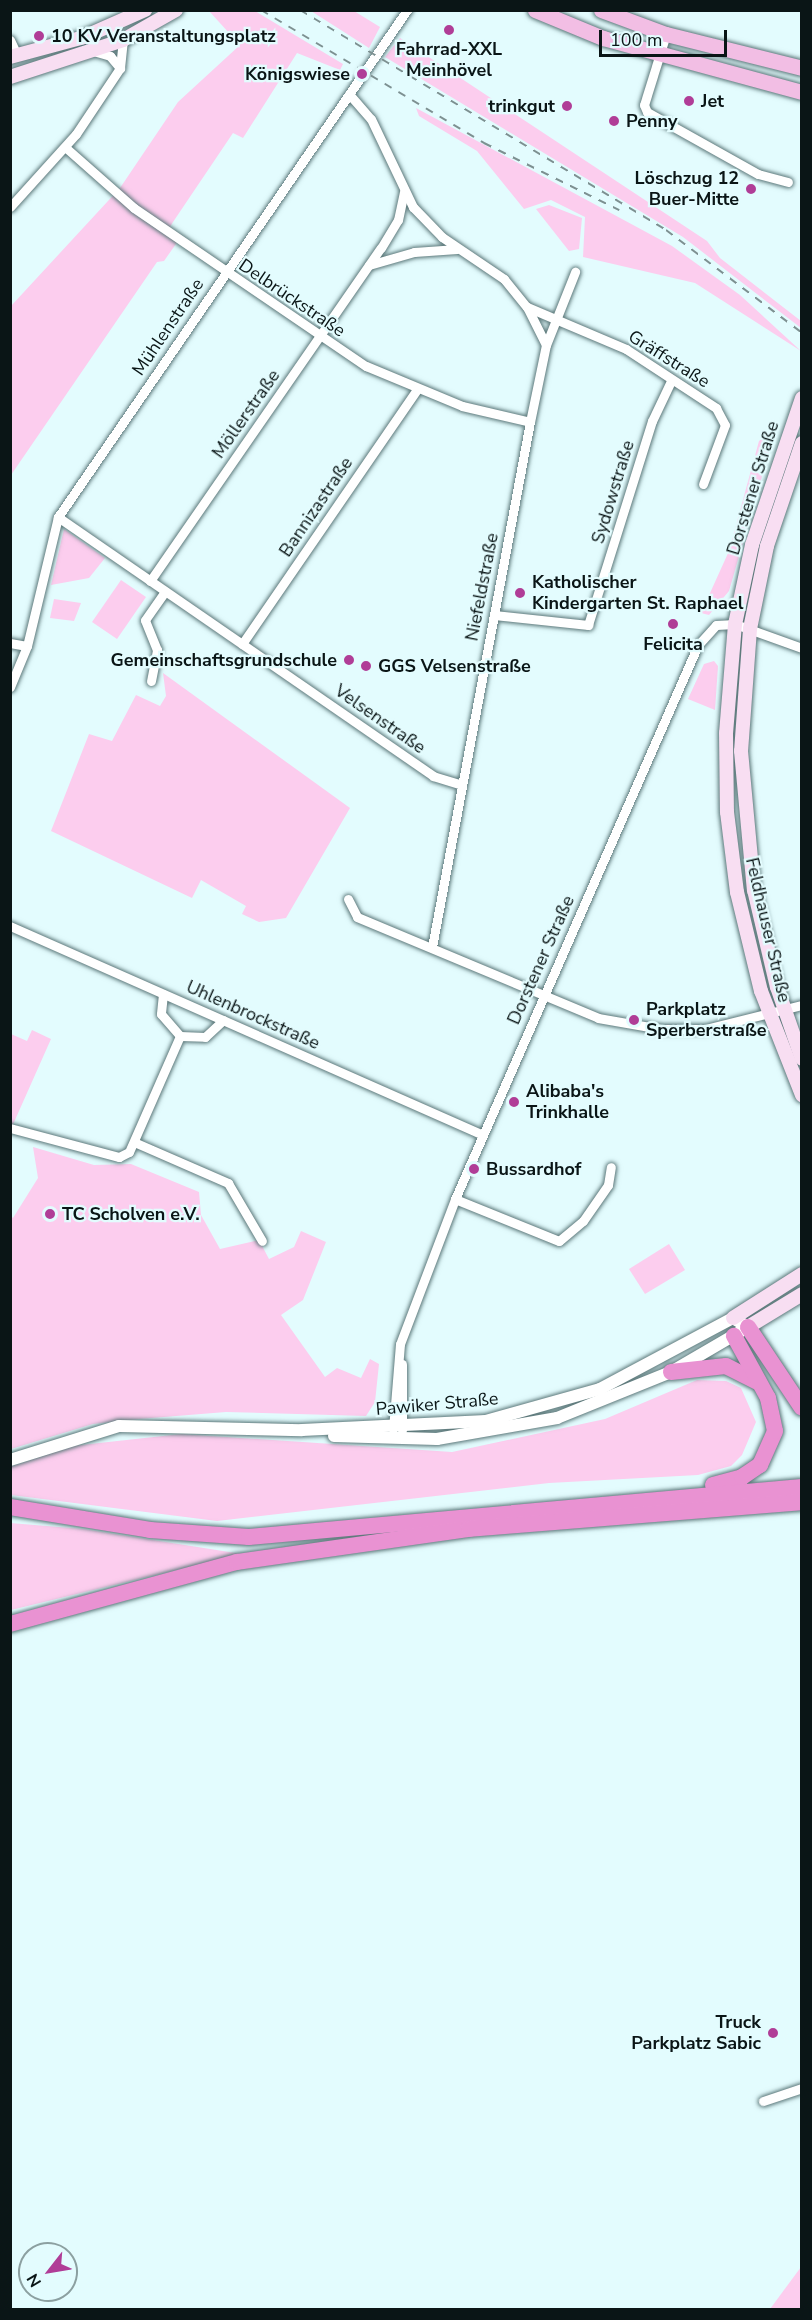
<!DOCTYPE html>
<html>
<head>
<meta charset="utf-8">
<style>
  body { margin:0 }
  #map { position:relative; width:812px; height:2320px; overflow:hidden; background:#e3fcfe; font-family:"Nunito Sans",sans-serif }
  div>[style] { position:absolute }
  [style*='--x'] { left:calc(var(--x)*1px); top:calc(var(--y)*1px); width:calc(var(--w)*1px); rotate:calc(var(--a)*1deg) }
  .green>* { inset:0; background:#fccdee }
  .roads { filter:drop-shadow(0 0 2px #5c787a) drop-shadow(0 0 2px #5c787a) }
  .minor>* { height:9px; margin:-4.5px; padding:0 4.5px; transform-origin:4.5px; border-radius:4.5px; background:#fff }
  .tertiary>* { height:12px; margin:-6px; padding:0 6px; transform-origin:6px; border-radius:6px; background:#fff }
  .secondary>* { height:14px; margin:-7px; padding:0 7px; transform-origin:7px; border-radius:7px; background:#f8def2 }
  .primary>* { height:15px; margin:-7.5px; padding:0 7.5px; transform-origin:7.5px; border-radius:7.5px; background:#f2bee4 }
  .motorway>* { height:16px; margin:-8px; padding:0 8px; transform-origin:8px; border-radius:8px; background:#e992d2 }
  .rail>* { height:2px; margin-top:-1px; transform-origin:0; background:repeating-linear-gradient(90deg,#7d9091 0 8px,transparent 0 16px) }
  .dots>* { width:16px; height:16px; translate:-50% -50%; box-sizing:border-box; border:3px solid #e3fcfe; border-radius:50% }
  span { translate:-50% -50%; white-space:nowrap; text-align:center; line-height:1.15; -webkit-text-stroke:4.5px #e3fcfe; paint-order:stroke }
  .poi-label { font-size:18px; color:#0a1516; font-weight:700 }
  .left { translate:0 -50%; text-align:left }
  .right { translate:-100% -50%; text-align:right }
  .street-label { font-size:18px; color:#0a1516 }
  .frame { position:absolute; inset:0; border:12px solid #0a1516; pointer-events:none }
  .north { position:absolute; left:18px; top:2242px; width:60px; height:60px; box-sizing:border-box; background:#e3fcfe; border:2px solid #8ca0a1; border-radius:50%; rotate:239deg; font-size:16px; font-weight:700; line-height:24px; text-align:center; color:#0a1516 }
  .north::after { content:''; display:block; margin:auto; width:21px; height:27px; background:#b03d97; clip-path:polygon(50% 0,100% 100%,50% 72%,0 100%) }
  .scale { position:absolute; left:599px; top:30px; width:128px; height:27px; box-sizing:border-box; border:3px solid #0a1516; border-top:0; padding-left:8px; font-size:18px; line-height:21px; white-space:nowrap; color:#0a1516; -webkit-text-stroke:4px #e3fcfe; paint-order:stroke }
</style>
</head>
<body>
<div id="map">
  <div class="green">
    <div style="clip-path:polygon(209px 11px,255px 11px,343px 64px,340px 70px,297px 53px,243px 138px,233px 133px,173px 222px,167px 232px,178px 241px,164px 261px,157px 262px,11px 475px,11px 306px,120px 188px,178px 102px,240px 45px)"></div>
    <div style="clip-path:polygon(311px 11px,354px 11px,380px 27px,369px 48px)"></div>
    <div style="clip-path:polygon(400px 38px,707px 241px,720px 258px,801px 321px,801px 328px,683px 237px,385px 57px)"></div>
    <div style="clip-path:polygon(416px 108px,672px 246px,740px 295px,801px 351px,695px 283px,583px 257px,585px 217px,551px 200px,524px 209px,477px 151px,419px 116px)"></div>
    <div style="clip-path:polygon(549px 205px,582px 218px,579px 249px,569px 251px,536px 209px)"></div>
    <div style="clip-path:polygon(776px 428px,729px 591px,709px 615px,701px 613px,729px 551px,759px 441px)"></div>
    <div style="clip-path:polygon(64px 529px,105px 558px,89px 578px,51px 585px)"></div>
    <div style="clip-path:polygon(121px 580px,146px 597px,117px 639px,92px 622px)"></div>
    <div style="clip-path:polygon(54px 599px,81px 603px,74px 621px,50px 618px)"></div>
    <div style="clip-path:polygon(714px 661px,718px 666px,715px 710px,688px 699px,704px 664px)"></div>
    <div style="clip-path:polygon(163px 673px,350px 808px,286px 918px,259px 922px,242px 914px,246px 906px,201px 880px,192px 898px,51px 831px,89px 734px,112px 741px,136px 695px,160px 706px,166px 696px)"></div>
    <div style="clip-path:polygon(32px 1030px,51px 1039px,11px 1129px,11px 1034px,27px 1041px)"></div>
    <div style="clip-path:polygon(33px 1147px,94px 1165px,131px 1164px,199px 1192px,201px 1215px,220px 1249px,259px 1240px,269px 1259px,294px 1247px,301px 1231px,326px 1242px,303px 1300px,281px 1315px,325px 1377px,337px 1368px,361px 1378px,370px 1359px,379px 1364px,375px 1402px,366px 1416px,226px 1412px,139px 1419px,93px 1424px,11px 1449px,10px 1215px,13px 1218px,38px 1178px)"></div>
    <div style="clip-path:polygon(669px 1244px,685px 1270px,645px 1294px,629px 1269px)"></div>
    <div style="clip-path:polygon(697px 1380px,726px 1381px,741px 1388px,756px 1422px,742px 1455px,731px 1466px,698px 1475px,549px 1483px,217px 1521px,11px 1495px,10px 1467px,72px 1446px,181px 1434px,452px 1452px,605px 1419px)"></div>
    <div style="clip-path:polygon(10px 1523px,83px 1529px,242px 1554px,11px 1610px)"></div>
    <div style="clip-path:polygon(801px 2267px,801px 2309px,770px 2309px)"></div>
  </div>
  <div class="roads">
    <div class="minor">
      <div style="--x:666;--y:34;--w:74;--a:107.2"></div>
      <div style="--x:644;--y:105;--w:8;--a:67"></div>
      <div style="--x:647;--y:112;--w:127;--a:29.2"></div>
      <div style="--x:758;--y:174;--w:31;--a:15"></div>
      <div style="--x:10;--y:40;--w:17;--a:65"></div>
      <div style="--x:93;--y:51;--w:18;--a:16"></div>
      <div style="--x:110;--y:56;--w:16;--a:50"></div>
      <div style="--x:349;--y:94;--w:33;--a:49"></div>
      <div style="--x:371;--y:119;--w:98;--a:64.5"></div>
      <div style="--x:413;--y:207;--w:42;--a:46"></div>
      <div style="--x:442;--y:237;--w:75;--a:34.1"></div>
      <div style="--x:504;--y:279;--w:36;--a:51"></div>
      <div style="--x:527;--y:307;--w:108;--a:23"></div>
      <div style="--x:626;--y:349;--w:108;--a:33.2"></div>
      <div style="--x:716;--y:408;--w:19;--a:62"></div>
      <div style="--x:725;--y:425;--w:63;--a:110.4"></div>
      <div style="--x:65;--y:147;--w:92;--a:41.5"></div>
      <div style="--x:134;--y:208;--w:281;--a:34.3"></div>
      <div style="--x:366;--y:366;--w:104;--a:22.6"></div>
      <div style="--x:462;--y:406;--w:70;--a:13.2"></div>
      <div style="--x:10;--y:207;--w:98;--a:-47.9"></div>
      <div style="--x:76;--y:134;--w:79;--a:-56.3"></div>
      <div style="--x:120;--y:68;--w:28;--a:-84"></div>
      <div style="--x:123;--y:40;--w:19;--a:-141"></div>
      <div style="--x:369;--y:265;--w:47;--a:-16.1"></div>
      <div style="--x:414;--y:252;--w:43;--a:-4"></div>
      <div style="--x:527;--y:307;--w:42;--a:63.4"></div>
      <div style="--x:58;--y:517;--w:456;--a:34.6"></div>
      <div style="--x:433;--y:776;--w:30;--a:17"></div>
      <div style="--x:150;--y:581;--w:405;--a:-55.3"></div>
      <div style="--x:381;--y:248;--w:33;--a:-59"></div>
      <div style="--x:398;--y:220;--w:29;--a:-78"></div>
      <div style="--x:494;--y:615;--w:95;--a:6.1"></div>
      <div style="--x:588;--y:625;--w:214;--a:-72.6"></div>
      <div style="--x:652;--y:421;--w:44;--a:-64.6"></div>
      <div style="--x:10;--y:643;--w:17;--a:10"></div>
      <div style="--x:242;--y:644;--w:309;--a:-55.5"></div>
      <div style="--x:151;--y:681;--w:32;--a:-79"></div>
      <div style="--x:157;--y:650;--w:32;--a:-112"></div>
      <div style="--x:145;--y:620;--w:35;--a:-55"></div>
      <div style="--x:10;--y:687;--w:44;--a:-67.5"></div>
      <div style="--x:27;--y:646;--w:133;--a:-76.5"></div>
      <div style="--x:58;--y:517;--w:616;--a:-55.46"></div>
      <div style="--x:348;--y:899;--w:20;--a:63"></div>
      <div style="--x:357;--y:917;--w:261;--a:22.7"></div>
      <div style="--x:598;--y:1018;--w:64;--a:9.9"></div>
      <div style="--x:661;--y:1029;--w:44;--a:0"></div>
      <div style="--x:705;--y:1029;--w:100;--a:-13.9"></div>
      <div style="--x:10;--y:926;--w:517;--a:23.84"></div>
      <div style="--x:432;--y:947;--w:534;--a:-79.43"></div>
      <div style="--x:530;--y:422;--w:79;--a:-78.3"></div>
      <div style="--x:546;--y:345;--w:79;--a:-68.3"></div>
      <div style="--x:163;--y:994;--w:20;--a:96"></div>
      <div style="--x:161;--y:1014;--w:29;--a:49"></div>
      <div style="--x:180;--y:1036;--w:25;--a:2"></div>
      <div style="--x:205;--y:1037;--w:25;--a:-43"></div>
      <div style="--x:10;--y:1128;--w:113;--a:14.9"></div>
      <div style="--x:119;--y:1157;--w:11;--a:-27"></div>
      <div style="--x:129;--y:1152;--w:127;--a:-66.3"></div>
      <div style="--x:134;--y:1142;--w:103;--a:23.6"></div>
      <div style="--x:228;--y:1183;--w:67;--a:59.6"></div>
      <div style="--x:455;--y:1199;--w:112;--a:22"></div>
      <div style="--x:559;--y:1241;--w:31;--a:-40"></div>
      <div style="--x:583;--y:1221;--w:44;--a:-55.2"></div>
      <div style="--x:608;--y:1185;--w:18;--a:-81"></div>
      <div style="--x:402;--y:1364;--w:66;--a:90"></div>
      <div style="--x:393;--y:1429;--w:85;--a:-85.3"></div>
      <div style="--x:400;--y:1344;--w:155;--a:-69.2"></div>
      <div style="--x:455;--y:1199;--w:605;--a:-66.32"></div>
      <div style="--x:698;--y:645;--w:27;--a:-48"></div>
      <div style="--x:716;--y:625;--w:19;--a:-3"></div>
      <div style="--x:735;--y:624;--w:71;--a:19.7"></div>
      <div style="--x:763;--y:2101;--w:41;--a:-18.4"></div>
    </div>
    <div class="tertiary">
      <div style="--x:334;--y:1436;--w:103;--a:1.7"></div>
      <div style="--x:437;--y:1439;--w:122;--a:-9.9"></div>
      <div style="--x:557;--y:1418;--w:123;--a:-22"></div>
      <div style="--x:671;--y:1372;--w:89;--a:-30.3"></div>
      <div style="--x:748;--y:1327;--w:17;--a:-149"></div>
      <div style="--x:10;--y:1460;--w:114;--a:-17.3"></div>
      <div style="--x:119;--y:1426;--w:183;--a:1.3"></div>
      <div style="--x:302;--y:1430;--w:184;--a:-2.8"></div>
      <div style="--x:486;--y:1421;--w:118;--a:-15.7"></div>
      <div style="--x:600;--y:1389;--w:151;--a:-28.1"></div>
    </div>
    <div class="secondary">
      <div style="--x:10;--y:57;--w:77;--a:-15.1"></div>
      <div style="--x:84;--y:37;--w:67;--a:-23.9"></div>
      <div style="--x:10;--y:77;--w:119;--a:-18.1"></div>
      <div style="--x:123;--y:40;--w:61;--a:-29.5"></div>
      <div style="--x:802;--y:398;--w:155;--a:108.8"></div>
      <div style="--x:752;--y:545;--w:81;--a:102.1"></div>
      <div style="--x:735;--y:624;--w:109;--a:94.7"></div>
      <div style="--x:726;--y:733;--w:79;--a:89.3"></div>
      <div style="--x:727;--y:812;--w:81;--a:82.9"></div>
      <div style="--x:737;--y:892;--w:102;--a:76.4"></div>
      <div style="--x:761;--y:991;--w:112;--a:68.5"></div>
      <div style="--x:802;--y:443;--w:109;--a:108.8"></div>
      <div style="--x:767;--y:546;--w:85;--a:101.6"></div>
      <div style="--x:750;--y:629;--w:122;--a:94.2"></div>
      <div style="--x:741;--y:751;--w:140;--a:84.7"></div>
      <div style="--x:754;--y:890;--w:100;--a:76.7"></div>
      <div style="--x:777;--y:987;--w:76;--a:70.9"></div>
      <div style="--x:733;--y:1318;--w:82;--a:-32.5"></div>
      <div style="--x:748;--y:1327;--w:63;--a:-31.4"></div>
    </div>
    <div class="primary">
      <div style="--x:535;--y:10;--w:74;--a:22.4"></div>
      <div style="--x:603;--y:38;--w:206;--a:15.2"></div>
      <div style="--x:601;--y:10;--w:69;--a:20.3"></div>
      <div style="--x:666;--y:34;--w:140;--a:14"></div>
    </div>
    <div class="motorway">
      <div style="--x:748;--y:1327;--w:97;--a:56.3"></div>
      <div style="--x:671;--y:1372;--w:55;--a:-6.2"></div>
      <div style="--x:726;--y:1366;--w:34;--a:27"></div>
      <div style="--x:713;--y:1485;--w:30;--a:-15"></div>
      <div style="--x:742;--y:1477;--w:22;--a:-34"></div>
      <div style="--x:760;--y:1465;--w:37;--a:-66"></div>
      <div style="--x:775;--y:1431;--w:34;--a:-102"></div>
      <div style="--x:768;--y:1398;--w:71;--a:-118.7"></div>
      <div style="--x:10;--y:1507;--w:142;--a:9.3"></div>
      <div style="--x:150;--y:1530;--w:99;--a:4"></div>
      <div style="--x:249;--y:1537;--w:555;--a:-5.17"></div>
      <div style="--x:10;--y:1624;--w:235;--a:-15.3"></div>
      <div style="--x:237;--y:1562;--w:234;--a:-8.1"></div>
      <div style="--x:469;--y:1529;--w:334;--a:-4.6"></div>
    </div>
  </div>
  <div class="rail">
    <div style="--x:261;--y:10;--w:260;--a:30.8"></div>
    <div style="--x:484;--y:143;--w:151;--a:26.4"></div>
    <div style="--x:300;--y:10;--w:427;--a:31"></div>
    <div style="--x:666;--y:230;--w:171;--a:37.1"></div>
  </div>
  <div class="dots">
    <div style="left:449px;top:30px;background:#b03d97"></div>
    <div style="left:39px;top:36px;background:#b03d97"></div>
    <div style="left:362px;top:74px;background:#b03d97"></div>
    <div style="left:689px;top:101px;background:#b03d97"></div>
    <div style="left:567px;top:106px;background:#b03d97"></div>
    <div style="left:614px;top:121px;background:#b03d97"></div>
    <div style="left:751px;top:189px;background:#b03d97"></div>
    <div style="left:520px;top:593px;background:#b03d97"></div>
    <div style="left:673px;top:624px;background:#b03d97"></div>
    <div style="left:349px;top:660px;background:#b03d97"></div>
    <div style="left:366px;top:666px;background:#b03d97"></div>
    <div style="left:634px;top:1020px;background:#b03d97"></div>
    <div style="left:514px;top:1102px;background:#b03d97"></div>
    <div style="left:474px;top:1169px;background:#b03d97"></div>
    <div style="left:50px;top:1214px;background:#b03d97"></div>
    <div style="left:773px;top:2033px;background:#b03d97"></div>
  </div>
  <div class="poi-label">
    <span class="left" style="left:51px;top:36px">10 KV Veranstaltungsplatz</span>
    <span style="left:449px;top:60px">Fahrrad-XXL<br>Meinhövel</span>
    <span class="right" style="left:350px;top:74px">Königswiese</span>
    <span class="left" style="left:701px;top:101px">Jet</span>
    <span class="right" style="left:555px;top:106px">trinkgut</span>
    <span class="left" style="left:626px;top:121px">Penny</span>
    <span class="right" style="left:739px;top:189px">Löschzug 12<br>Buer-Mitte</span>
    <span class="left" style="left:532px;top:593px">Katholischer<br>Kindergarten St. Raphael</span>
    <span style="left:673px;top:644px">Felicita</span>
    <span class="right" style="left:337px;top:660px">Gemeinschaftsgrundschule</span>
    <span class="left" style="left:378px;top:666px">GGS Velsenstraße</span>
    <span class="left" style="left:646px;top:1020px">Parkplatz<br>Sperberstraße</span>
    <span class="left" style="left:526px;top:1102px">Alibaba's<br>Trinkhalle</span>
    <span class="left" style="left:486px;top:1169px">Bussardhof</span>
    <span class="left" style="left:62px;top:1214px">TC Scholven e.V.</span>
    <span class="right" style="left:761px;top:2033px">Truck<br>Parkplatz Sabic</span>
  </div>
  <div class="street-label">
    <span style="left:292px;top:298px;rotate:34deg">Delbrückstraße</span>
    <span style="left:168px;top:327px;rotate:-56deg">Mühlenstraße</span>
    <span style="left:669px;top:359px;rotate:32deg">Gräffstraße</span>
    <span style="left:246px;top:414px;rotate:-55deg">Möllerstraße</span>
    <span style="left:753px;top:488px;rotate:-73deg">Dorstener Straße</span>
    <span style="left:613px;top:492px;rotate:-73deg">Sydowstraße</span>
    <span style="left:316px;top:507px;rotate:-56deg">Bannizastraße</span>
    <span style="left:482px;top:587px;rotate:-79deg">Niefeldstraße</span>
    <span style="left:380px;top:719px;rotate:35deg">Velsenstraße</span>
    <span style="left:768px;top:930px;rotate:77deg">Feldhauser Straße</span>
    <span style="left:541px;top:960px;rotate:-66deg">Dorstener Straße</span>
    <span style="left:253px;top:1015px;rotate:24deg">Uhlenbrockstraße</span>
    <span style="left:437px;top:1404px;rotate:-5deg">Pawiker Straße</span>
  </div>
  <div class="frame"></div>
  <div class="north">N</div>
  <div class="scale">100 m</div>
</div>
</body>
</html>
